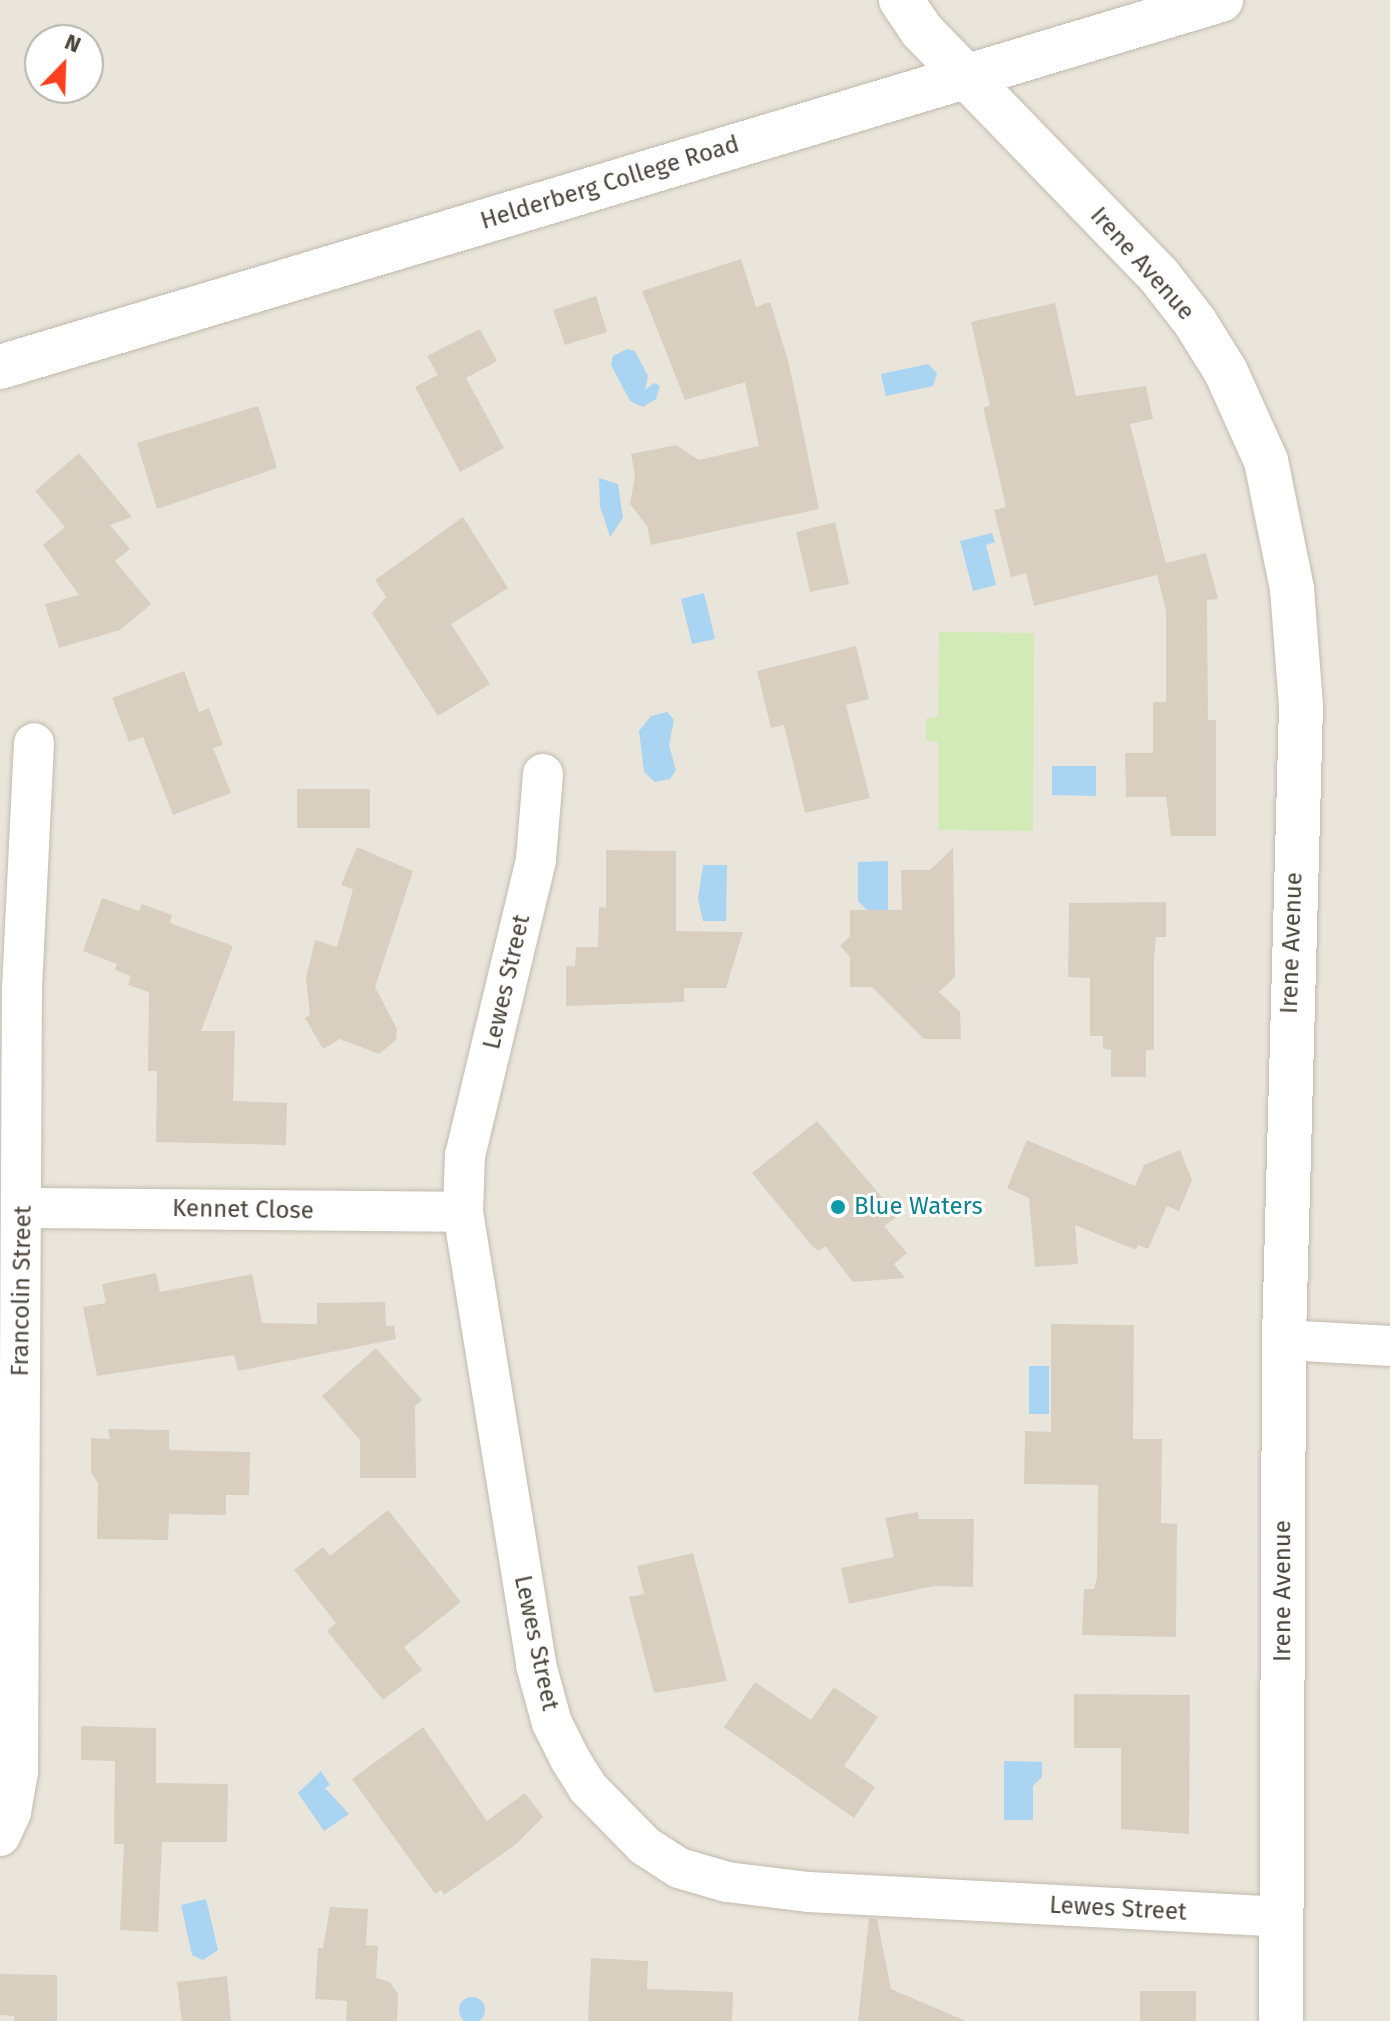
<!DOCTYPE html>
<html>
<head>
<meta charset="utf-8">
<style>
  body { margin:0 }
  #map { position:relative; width:1390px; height:2021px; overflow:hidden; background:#f6f3ec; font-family:"Fira Sans",sans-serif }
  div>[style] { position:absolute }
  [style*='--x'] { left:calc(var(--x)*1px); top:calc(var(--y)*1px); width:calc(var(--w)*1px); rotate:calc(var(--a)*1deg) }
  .residential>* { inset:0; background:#eae5da }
  .green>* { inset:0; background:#d2eab5 }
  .water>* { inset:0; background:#a9d4f2 }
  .round { border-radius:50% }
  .building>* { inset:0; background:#d8cfc1 }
  .roads { filter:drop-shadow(0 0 2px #c2bbae) drop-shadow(0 0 2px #c2bbae) }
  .minor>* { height:40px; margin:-20px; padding:0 20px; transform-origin:20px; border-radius:20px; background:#fff }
  .tertiary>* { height:44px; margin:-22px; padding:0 22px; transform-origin:22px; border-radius:22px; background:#fff }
  .dots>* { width:22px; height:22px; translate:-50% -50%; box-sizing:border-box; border:4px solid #fff; border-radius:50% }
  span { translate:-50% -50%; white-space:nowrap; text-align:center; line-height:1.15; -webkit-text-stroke:6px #fff; paint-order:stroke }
  .street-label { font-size:24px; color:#4b4439 }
  .culture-label { font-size:24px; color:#0d838f }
  .left { translate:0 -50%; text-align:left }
  .north { position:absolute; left:24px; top:24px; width:80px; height:80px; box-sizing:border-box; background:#fff; border:2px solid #b7b4b0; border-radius:50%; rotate:23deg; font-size:22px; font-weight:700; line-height:32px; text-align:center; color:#4b4439 }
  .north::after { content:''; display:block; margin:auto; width:28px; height:36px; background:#fc3f1d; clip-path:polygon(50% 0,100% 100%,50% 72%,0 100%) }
</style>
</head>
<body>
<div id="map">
  <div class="residential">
    <div style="clip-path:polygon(evenodd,0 0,1390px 0,1390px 2021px,0 2021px,0 0,40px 40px,88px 40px,88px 88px,40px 88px,40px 40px)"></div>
  </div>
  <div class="green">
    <div style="clip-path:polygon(939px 632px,1034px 633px,1033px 831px,938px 830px,938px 742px,926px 741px,926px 718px,938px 717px)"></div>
  </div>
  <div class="water">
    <div style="clip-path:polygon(627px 349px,635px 351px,648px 376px,645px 390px,654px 383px,660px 386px,656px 399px,643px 407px,630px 401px,611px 365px,613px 356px)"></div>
    <div style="clip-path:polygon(928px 364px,937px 373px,933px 386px,886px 396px,881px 374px)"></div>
    <div style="clip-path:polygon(599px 478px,618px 484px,623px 518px,610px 537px,600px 506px)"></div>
    <div style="clip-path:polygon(992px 533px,995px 542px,986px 545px,996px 585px,973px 591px,960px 541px)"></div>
    <div style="clip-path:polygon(704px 593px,715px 639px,692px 644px,681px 599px)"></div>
    <div style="clip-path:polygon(667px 712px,674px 720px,669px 745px,676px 770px,670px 779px,655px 782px,644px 772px,639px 731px,651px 716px)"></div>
    <div style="clip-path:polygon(1052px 766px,1096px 766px,1096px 796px,1052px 795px)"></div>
    <div style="clip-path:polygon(888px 861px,888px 910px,867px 910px,858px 901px,858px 862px)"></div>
    <div style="clip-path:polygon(703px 865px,727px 865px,726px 921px,703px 921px,698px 899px)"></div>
    <div style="clip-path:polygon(1029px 1366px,1049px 1366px,1049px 1414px,1029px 1414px)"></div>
    <div style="clip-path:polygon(1004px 1761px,1042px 1762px,1042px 1777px,1033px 1786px,1033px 1820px,1004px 1820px)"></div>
    <div style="clip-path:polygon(321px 1771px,330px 1785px,325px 1788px,349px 1814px,324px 1831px,298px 1793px)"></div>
    <div style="clip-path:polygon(206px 1899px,218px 1950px,203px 1960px,192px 1955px,181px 1905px)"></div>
    <div class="round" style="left:459px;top:1997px;width:26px;height:26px"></div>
  </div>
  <div class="building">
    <div style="clip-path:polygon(741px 259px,756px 307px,770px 302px,789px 364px,819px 509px,651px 545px,647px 526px,630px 504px,635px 475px,631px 454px,676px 445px,699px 460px,759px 446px,745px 382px,685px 400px,642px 291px)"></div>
    <div style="clip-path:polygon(596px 296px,607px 332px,565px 345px,553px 310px)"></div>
    <div style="clip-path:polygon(1055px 303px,1076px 396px,1146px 386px,1153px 419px,1130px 424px,1166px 563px,1206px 553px,1218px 599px,1207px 600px,1208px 720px,1216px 720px,1216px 836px,1171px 836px,1166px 797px,1126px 797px,1125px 753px,1153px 753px,1153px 702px,1166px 702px,1166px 610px,1157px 575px,1034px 606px,1026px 573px,1011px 577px,994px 510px,1006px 507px,983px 407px,990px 406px,971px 322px)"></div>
    <div style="clip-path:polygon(480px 329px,497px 361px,466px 378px,504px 448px,460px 472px,415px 387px,438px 375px,427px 356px)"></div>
    <div style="clip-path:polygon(258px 406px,277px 468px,157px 509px,137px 443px)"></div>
    <div style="clip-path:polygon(79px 453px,132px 517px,110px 525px,130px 549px,115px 561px,151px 604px,120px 630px,59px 648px,45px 604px,79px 595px,43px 545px,65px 527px,35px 491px)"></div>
    <div style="clip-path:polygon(463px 517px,508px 588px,451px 624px,490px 684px,438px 716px,372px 613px,386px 597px,375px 580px)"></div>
    <div style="clip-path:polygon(835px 522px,849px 584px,810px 592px,796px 532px)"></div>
    <div style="clip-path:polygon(856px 646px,869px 699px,846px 705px,870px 798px,805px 813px,784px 725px,771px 728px,757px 671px)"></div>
    <div style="clip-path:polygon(184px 671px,199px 712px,209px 708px,223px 745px,213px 748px,231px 793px,173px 815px,143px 737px,129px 742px,112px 698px)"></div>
    <div style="clip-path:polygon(297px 789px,370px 789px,370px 828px,297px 828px)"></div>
    <div style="clip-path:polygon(357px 847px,413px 871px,375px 987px,397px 1029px,396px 1040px,379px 1054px,340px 1039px,323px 1049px,305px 1018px,310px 1015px,306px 978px,315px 940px,337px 947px,353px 889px,341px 885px)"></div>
    <div style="clip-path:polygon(953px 848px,955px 977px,939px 992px,960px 1012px,961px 1039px,924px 1039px,872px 987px,850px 987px,850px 957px,840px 946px,850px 936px,850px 910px,902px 910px,901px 870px,930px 870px)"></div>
    <div style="clip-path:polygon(606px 850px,676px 851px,676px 931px,743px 932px,726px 988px,684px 988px,684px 1002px,566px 1006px,566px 966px,575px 966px,576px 947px,598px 947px,599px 907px,606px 908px)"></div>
    <div style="clip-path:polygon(102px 898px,139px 911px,142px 904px,172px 915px,170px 923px,233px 946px,201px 1031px,235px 1031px,233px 1101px,287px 1103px,286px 1145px,156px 1142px,157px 1071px,148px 1071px,149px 992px,128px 985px,131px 976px,115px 970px,117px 964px,83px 951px)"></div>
    <div style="clip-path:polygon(1166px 902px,1166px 937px,1156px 937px,1154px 958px,1154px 1050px,1146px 1050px,1146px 1077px,1111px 1077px,1111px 1050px,1103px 1049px,1103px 1036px,1090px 1036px,1090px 978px,1068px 977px,1069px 903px)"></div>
    <div style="clip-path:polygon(817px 1121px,898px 1216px,884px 1226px,907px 1253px,894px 1264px,905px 1278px,853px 1282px,825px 1246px,819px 1251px,812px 1246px,752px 1173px)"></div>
    <div style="clip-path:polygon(1027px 1140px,1135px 1186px,1144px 1165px,1180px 1150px,1192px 1180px,1179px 1211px,1167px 1206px,1148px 1249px,1138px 1245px,1136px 1250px,1075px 1225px,1078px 1264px,1035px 1267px,1029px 1198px,1007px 1188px)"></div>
    <div style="clip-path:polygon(156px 1273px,160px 1292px,252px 1274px,262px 1323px,317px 1324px,317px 1303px,385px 1302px,386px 1326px,394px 1326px,396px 1339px,238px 1371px,234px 1355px,97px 1376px,83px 1307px,106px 1303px,102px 1284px)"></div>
    <div style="clip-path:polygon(1051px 1324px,1134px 1325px,1133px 1439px,1162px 1439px,1161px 1523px,1177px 1524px,1176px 1637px,1082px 1635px,1084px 1589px,1094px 1589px,1097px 1577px,1098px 1485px,1024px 1484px,1025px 1431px,1051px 1432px)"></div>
    <div style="clip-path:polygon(376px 1348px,422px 1400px,415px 1406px,416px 1478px,360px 1478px,360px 1440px,322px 1396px)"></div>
    <div style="clip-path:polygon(108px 1429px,169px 1430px,169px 1450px,250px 1452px,249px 1495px,226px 1495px,226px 1515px,169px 1514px,168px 1540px,97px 1539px,98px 1483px,91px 1472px,91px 1438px,110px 1439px)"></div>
    <div style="clip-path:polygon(388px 1510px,461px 1602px,404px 1647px,422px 1670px,383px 1700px,327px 1631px,336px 1623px,294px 1570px,323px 1547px,330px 1556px)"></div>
    <div style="clip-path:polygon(918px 1512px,919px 1519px,974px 1519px,973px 1587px,934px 1586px,849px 1604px,841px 1568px,894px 1557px,885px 1518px)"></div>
    <div style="clip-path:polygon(693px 1553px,727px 1681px,654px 1693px,629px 1597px,644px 1594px,637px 1566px)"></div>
    <div style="clip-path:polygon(755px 1682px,811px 1720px,834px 1687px,878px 1717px,844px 1766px,875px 1787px,854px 1818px,724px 1727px)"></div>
    <div style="clip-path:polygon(1074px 1694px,1190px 1695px,1189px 1834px,1121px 1829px,1121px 1748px,1074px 1748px)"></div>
    <div style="clip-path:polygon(81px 1726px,156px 1728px,156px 1783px,228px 1784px,227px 1842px,162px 1842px,158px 1932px,120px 1930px,124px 1844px,114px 1844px,115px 1761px,81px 1760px)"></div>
    <div style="clip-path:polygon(423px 1727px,487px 1821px,525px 1793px,543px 1817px,515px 1845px,444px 1895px,441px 1890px,435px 1894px,352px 1779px)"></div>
    <div style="clip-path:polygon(330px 1907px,368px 1909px,366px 1945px,378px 1946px,376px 1978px,390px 1982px,398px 1994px,397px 2021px,346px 2021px,347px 2001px,315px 1999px,318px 1948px,323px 1948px)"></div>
    <div style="clip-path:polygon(869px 1918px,877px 1919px,891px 1989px,966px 2021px,858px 2021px)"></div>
    <div style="clip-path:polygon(591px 1958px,648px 1961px,647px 1989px,733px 1992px,732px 2021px,588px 2021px)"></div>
    <div style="clip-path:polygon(0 1974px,57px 1975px,57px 2021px,14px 2021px,14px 2016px,0 2015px)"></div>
    <div style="clip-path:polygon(227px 1976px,231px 2021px,182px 2021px,177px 1982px)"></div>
    <div style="clip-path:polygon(1140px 1991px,1196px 1991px,1196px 2021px,1140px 2021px)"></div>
  </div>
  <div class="roads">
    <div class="minor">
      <div style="--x:543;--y:774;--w:86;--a:94.7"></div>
      <div style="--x:536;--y:860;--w:303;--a:103.5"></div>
      <div style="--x:465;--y:1155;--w:57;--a:92"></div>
      <div style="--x:463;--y:1212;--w:459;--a:80.8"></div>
      <div style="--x:536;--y:1665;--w:60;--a:74.6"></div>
      <div style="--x:552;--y:1723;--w:40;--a:63.4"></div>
      <div style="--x:570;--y:1759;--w:34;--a:58"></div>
      <div style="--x:588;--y:1788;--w:81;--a:45.5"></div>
      <div style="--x:645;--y:1846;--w:40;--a:32.9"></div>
      <div style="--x:679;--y:1868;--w:50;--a:16.3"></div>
      <div style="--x:727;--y:1882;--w:82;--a:7"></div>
      <div style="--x:808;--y:1892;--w:475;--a:3"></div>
      <div style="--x:23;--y:1208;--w:440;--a:0.5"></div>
      <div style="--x:1284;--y:1340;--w:106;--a:3.2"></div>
      <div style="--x:0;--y:1836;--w:26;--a:-65"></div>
      <div style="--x:11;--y:1812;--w:41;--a:-80.1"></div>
      <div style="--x:18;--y:1772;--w:784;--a:-89.71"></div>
      <div style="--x:22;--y:988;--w:245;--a:-87.2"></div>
    </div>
    <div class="tertiary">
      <div style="--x:901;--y:0;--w:37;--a:56"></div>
      <div style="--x:922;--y:31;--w:342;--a:45.9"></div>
      <div style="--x:1160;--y:277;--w:57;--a:52.1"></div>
      <div style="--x:1195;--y:322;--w:59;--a:58.2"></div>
      <div style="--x:1226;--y:372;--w:98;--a:65.8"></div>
      <div style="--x:1266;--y:461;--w:131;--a:78.5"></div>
      <div style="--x:1292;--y:589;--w:117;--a:85.6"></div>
      <div style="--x:1301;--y:706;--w:634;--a:91.54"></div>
      <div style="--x:1284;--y:1340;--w:681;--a:90.25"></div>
      <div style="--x:0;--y:367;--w:1275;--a:-16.73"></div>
    </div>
  </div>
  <div class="dots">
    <div style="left:838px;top:1207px;background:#0f9aa8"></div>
  </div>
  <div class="street-label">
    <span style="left:610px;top:183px;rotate:-17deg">Helderberg College Road</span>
    <span style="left:1142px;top:264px;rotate:48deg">Irene Avenue</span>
    <span style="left:1292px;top:943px;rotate:-88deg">Irene Avenue</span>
    <span style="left:507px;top:982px;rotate:-77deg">Lewes Street</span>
    <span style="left:243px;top:1210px;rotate:1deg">Kennet Close</span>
    <span style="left:22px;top:1291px;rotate:-89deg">Francolin Street</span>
    <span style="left:1283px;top:1591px;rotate:-90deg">Irene Avenue</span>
    <span style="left:536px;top:1643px;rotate:78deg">Lewes Street</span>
    <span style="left:1118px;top:1909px;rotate:3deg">Lewes Street</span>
  </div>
  <div class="culture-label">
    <span class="left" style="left:854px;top:1207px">Blue Waters</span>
  </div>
  <div class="north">N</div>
</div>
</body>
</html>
